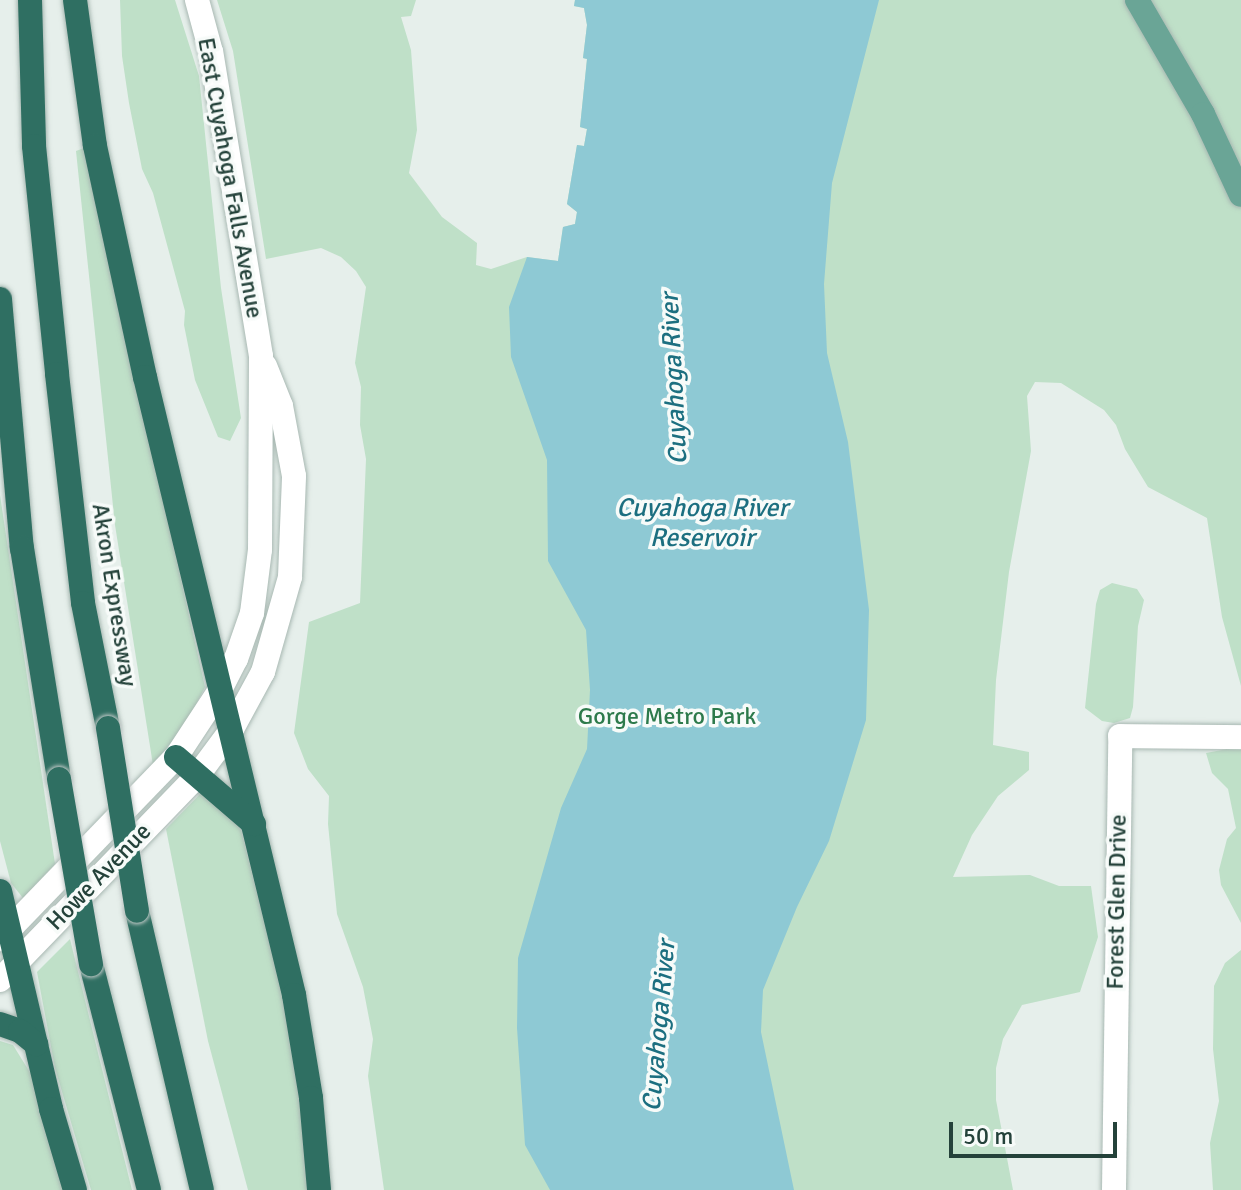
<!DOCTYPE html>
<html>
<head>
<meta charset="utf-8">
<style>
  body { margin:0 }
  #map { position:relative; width:1241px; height:1190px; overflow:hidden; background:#e6efeb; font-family:Signika,sans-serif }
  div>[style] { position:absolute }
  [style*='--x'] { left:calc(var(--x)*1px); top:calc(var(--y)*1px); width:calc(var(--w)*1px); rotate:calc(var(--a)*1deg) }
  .green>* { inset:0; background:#bfe0c8 }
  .water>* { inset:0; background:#8ec9d4 }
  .roads { filter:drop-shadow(0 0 2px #a8b8b2) drop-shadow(0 0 2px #a8b8b2) }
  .minor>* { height:24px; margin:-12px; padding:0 12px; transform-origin:12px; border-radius:12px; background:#fff }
  .major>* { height:24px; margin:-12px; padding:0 12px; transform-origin:12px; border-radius:12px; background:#6aa596 }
  .highway>* { height:24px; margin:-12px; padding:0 12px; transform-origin:12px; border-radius:12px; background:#2f6f62 }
  .bridges { filter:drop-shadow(0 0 2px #c2cac8) drop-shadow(0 0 2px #c2cac8) }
  .highway-bridge>* { height:24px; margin:-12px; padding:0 12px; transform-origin:12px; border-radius:12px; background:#2f6f62 }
  span { translate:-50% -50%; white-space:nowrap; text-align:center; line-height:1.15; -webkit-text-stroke:7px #f7fbf9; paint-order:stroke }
  .street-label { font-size:24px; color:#24423a }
  .park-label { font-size:24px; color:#2d7a4b }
  .water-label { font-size:26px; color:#1c6f80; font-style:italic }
  .scale { position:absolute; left:949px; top:1122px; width:168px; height:36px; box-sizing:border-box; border:4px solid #24423a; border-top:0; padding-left:10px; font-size:24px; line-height:28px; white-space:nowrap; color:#24423a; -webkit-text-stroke:6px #f7fbf9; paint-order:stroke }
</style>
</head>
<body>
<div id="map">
  <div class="green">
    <div style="clip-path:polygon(120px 0,175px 0,199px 76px,221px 288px,241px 418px,230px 441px,218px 437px,195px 380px,184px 325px,185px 311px,153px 193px,142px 169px,129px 103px,122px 56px)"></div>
    <div style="clip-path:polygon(217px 0,416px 0,411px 16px,401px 17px,411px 50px,417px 130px,409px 173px,442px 217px,477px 243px,476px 265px,491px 269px,527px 257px,558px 261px,563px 227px,575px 224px,577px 212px,567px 204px,577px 145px,584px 146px,587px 129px,580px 127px,587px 59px,583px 58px,587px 25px,584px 8px,574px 6px,575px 0,1241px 0,1241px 686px,1222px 617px,1207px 518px,1148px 487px,1125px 449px,1116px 425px,1104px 410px,1061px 383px,1035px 382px,1027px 396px,1031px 451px,1009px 572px,996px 680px,993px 745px,1029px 752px,1029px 770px,998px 796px,972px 835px,953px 877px,1030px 875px,1059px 886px,1091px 886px,1098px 937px,1080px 992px,1022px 1005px,1003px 1039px,996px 1068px,996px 1100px,1013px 1190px,384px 1190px,368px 1076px,373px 1039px,363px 987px,337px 914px,328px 824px,329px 796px,308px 769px,294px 733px,309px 622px,360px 603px,366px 459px,360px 425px,361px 387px,355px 363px,366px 287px,356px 271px,341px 257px,321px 248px,266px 259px,233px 51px)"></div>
    <div style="clip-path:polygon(84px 148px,205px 687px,186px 724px,153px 765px,115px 525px,76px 151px)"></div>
    <div style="clip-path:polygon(0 495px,55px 864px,23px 898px,11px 883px,0 841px)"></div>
    <div style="clip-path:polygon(1112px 583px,1137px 589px,1144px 600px,1138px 626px,1133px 707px,1130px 718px,1114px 723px,1102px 721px,1085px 708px,1096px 604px,1100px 590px)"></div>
    <div style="clip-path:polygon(1227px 749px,1241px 749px,1241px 923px,1221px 885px,1219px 870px,1227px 839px,1236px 828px,1228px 789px,1212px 773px,1206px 753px)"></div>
    <div style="clip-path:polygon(202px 792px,224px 807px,241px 830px,287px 1012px,311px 1190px,248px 1190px,208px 1041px,166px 829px)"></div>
    <div style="clip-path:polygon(70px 939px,100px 1061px,132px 1190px,91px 1190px,55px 1068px,37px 972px)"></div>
    <div style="clip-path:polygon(1241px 950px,1241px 1190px,1213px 1190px,1210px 1143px,1219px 1101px,1213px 1049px,1214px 986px,1225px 963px)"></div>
    <div style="clip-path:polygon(0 1041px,13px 1045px,34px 1079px,67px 1190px,0 1190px)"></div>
  </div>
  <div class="water">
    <div style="clip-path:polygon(575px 0,879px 0,832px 183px,824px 284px,827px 353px,848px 442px,869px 610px,866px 720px,829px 841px,797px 907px,763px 990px,761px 1032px,794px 1190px,550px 1190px,525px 1145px,517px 1028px,518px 958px,561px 808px,587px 749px,590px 690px,586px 630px,548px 561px,547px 460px,511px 357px,509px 307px,527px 257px,558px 261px,563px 227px,575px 224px,577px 212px,567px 204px,577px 145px,584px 146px,587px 129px,580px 127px,587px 59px,583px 58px,587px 25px,584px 8px,574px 6px)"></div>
  </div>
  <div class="roads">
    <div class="minor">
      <div style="--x:0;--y:939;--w:253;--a:-46"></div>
      <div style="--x:176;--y:757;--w:80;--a:-56.7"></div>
      <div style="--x:220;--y:690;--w:35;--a:-63"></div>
      <div style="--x:236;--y:659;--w:49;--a:-70.8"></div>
      <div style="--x:252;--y:613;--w:64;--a:-82.8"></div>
      <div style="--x:260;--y:550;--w:194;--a:-89.7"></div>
      <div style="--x:261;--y:356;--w:308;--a:-99.3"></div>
      <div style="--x:211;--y:52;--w:54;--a:-105.1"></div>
      <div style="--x:0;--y:980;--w:285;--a:-46"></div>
      <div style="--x:198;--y:775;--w:57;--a:-53.5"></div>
      <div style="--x:232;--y:729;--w:65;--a:-61.5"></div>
      <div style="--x:263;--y:672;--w:99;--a:-74.1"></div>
      <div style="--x:290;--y:577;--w:101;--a:-87.7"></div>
      <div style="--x:294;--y:476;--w:71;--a:-100.5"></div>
      <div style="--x:281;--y:406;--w:43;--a:-111.8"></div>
      <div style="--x:1114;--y:1190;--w:454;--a:-89.2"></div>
      <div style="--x:1120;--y:736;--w:121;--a:0.5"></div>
    </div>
    <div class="major">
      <div style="--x:1137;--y:0;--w:132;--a:59.9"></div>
      <div style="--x:1203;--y:114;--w:89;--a:64.9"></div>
    </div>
    <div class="highway">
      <div style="--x:30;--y:0;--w:146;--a:88.4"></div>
      <div style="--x:34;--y:146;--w:229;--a:84.2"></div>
      <div style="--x:57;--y:374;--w:230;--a:83.5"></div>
      <div style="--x:83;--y:603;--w:127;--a:78.7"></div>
      <div style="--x:75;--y:0;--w:147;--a:82.2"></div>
      <div style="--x:95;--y:146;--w:236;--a:77.8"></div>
      <div style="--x:145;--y:377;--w:636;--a:76.44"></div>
      <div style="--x:294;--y:995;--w:104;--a:80.6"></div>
      <div style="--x:311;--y:1098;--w:92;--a:85"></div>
      <div style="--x:0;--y:299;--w:250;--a:85"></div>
      <div style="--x:22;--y:548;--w:234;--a:80.9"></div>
      <div style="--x:176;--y:757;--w:103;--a:40.7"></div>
      <div style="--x:0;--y:891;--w:224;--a:76.8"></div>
      <div style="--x:51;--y:1109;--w:84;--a:73.5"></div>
      <div style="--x:137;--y:911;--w:286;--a:76.9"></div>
      <div style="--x:91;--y:964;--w:233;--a:75.6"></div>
      <div style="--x:0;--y:1024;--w:21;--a:19"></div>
      <div style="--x:20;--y:1031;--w:21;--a:39"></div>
    </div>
  </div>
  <div class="bridges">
    <div class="highway-bridge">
      <div style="--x:108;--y:728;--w:185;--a:81"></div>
      <div style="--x:59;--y:779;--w:188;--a:80.2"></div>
    </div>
  </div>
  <div class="street-label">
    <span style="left:230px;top:178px;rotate:80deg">East Cuyahoga Falls Avenue</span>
    <span style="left:114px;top:595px;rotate:81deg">Akron Expressway</span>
    <span style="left:99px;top:877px;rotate:-46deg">Howe Avenue</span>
    <span style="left:1117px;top:902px;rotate:-89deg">Forest Glen Drive</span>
  </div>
  <div class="park-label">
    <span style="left:667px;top:717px">Gorge Metro Park</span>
  </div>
  <div class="water-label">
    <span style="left:675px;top:379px;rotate:-93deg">Cuyahoga River</span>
    <span style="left:702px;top:524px">Cuyahoga River<br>Reservoir</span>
    <span style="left:660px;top:1026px;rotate:-85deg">Cuyahoga River</span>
  </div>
  <div class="scale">50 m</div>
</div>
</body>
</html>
